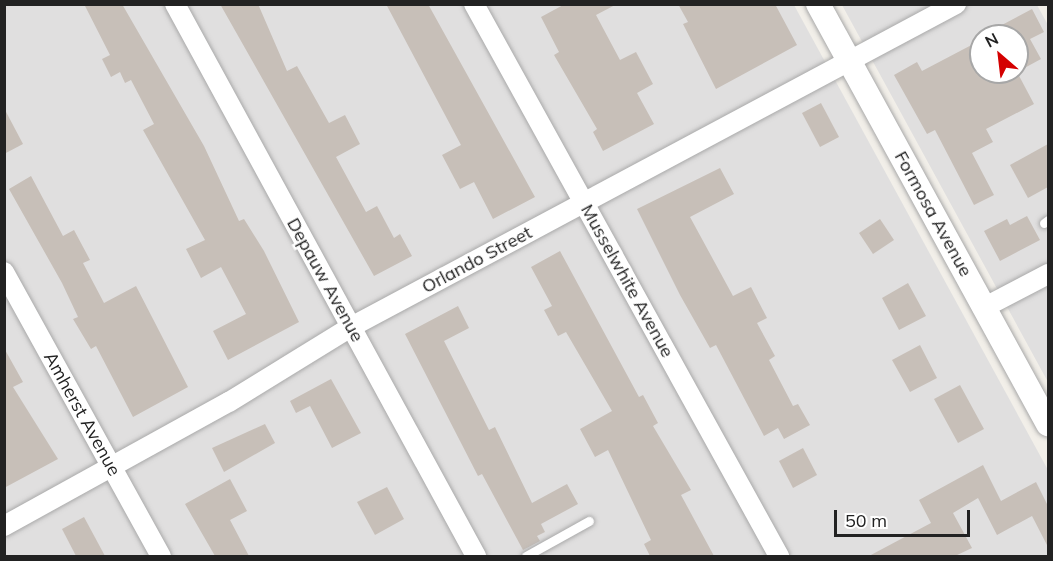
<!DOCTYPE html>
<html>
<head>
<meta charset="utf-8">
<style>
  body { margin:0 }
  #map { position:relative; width:1053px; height:561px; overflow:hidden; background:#f2efe9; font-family:Mulish,sans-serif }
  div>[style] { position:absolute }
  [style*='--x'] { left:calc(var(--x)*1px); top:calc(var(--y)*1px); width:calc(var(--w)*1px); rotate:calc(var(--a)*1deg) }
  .residential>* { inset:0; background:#e0dfdf }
  .building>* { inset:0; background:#c7bfb8 }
  .roads { filter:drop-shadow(0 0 2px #a9a9a9) drop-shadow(0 0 2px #a9a9a9) }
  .service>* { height:9px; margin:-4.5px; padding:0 4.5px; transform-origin:4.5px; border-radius:4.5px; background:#fff }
  .minor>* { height:20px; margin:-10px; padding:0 10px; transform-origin:10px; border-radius:10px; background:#fff }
  .tertiary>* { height:24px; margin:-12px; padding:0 12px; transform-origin:12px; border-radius:12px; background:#fff }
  span { translate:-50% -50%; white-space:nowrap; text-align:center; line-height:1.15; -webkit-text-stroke:5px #fff; paint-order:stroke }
  .street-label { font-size:18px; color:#222 }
  .frame { position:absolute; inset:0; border:6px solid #222; pointer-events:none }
  .north { position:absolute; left:969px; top:24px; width:60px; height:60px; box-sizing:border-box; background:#fff; border:2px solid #a7a7a7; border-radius:50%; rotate:332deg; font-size:16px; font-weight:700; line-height:24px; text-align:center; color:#222 }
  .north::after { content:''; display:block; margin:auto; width:21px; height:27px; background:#d40000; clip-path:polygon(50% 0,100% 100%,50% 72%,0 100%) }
  .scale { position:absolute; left:834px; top:510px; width:136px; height:27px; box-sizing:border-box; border:3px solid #222; border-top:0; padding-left:8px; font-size:18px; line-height:21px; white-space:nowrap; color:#222; -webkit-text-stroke:4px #fff; paint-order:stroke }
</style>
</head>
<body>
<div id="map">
  <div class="residential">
    <div style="clip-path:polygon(4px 5px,794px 5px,1048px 470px,1048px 556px,5px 556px)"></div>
    <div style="clip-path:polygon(evenodd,842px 5px,1037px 5px,1048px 25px,1048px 382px,842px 5px,981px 36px,1017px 36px,1017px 72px,981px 72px,981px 36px)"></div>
  </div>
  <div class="building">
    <div style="clip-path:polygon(84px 4px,122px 4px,204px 146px,239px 221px,244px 219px,264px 251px,299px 322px,228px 360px,213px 331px,246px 314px,221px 267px,201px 278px,186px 249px,205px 240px,143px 130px,154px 124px,131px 80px,125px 83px,120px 72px,111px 77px,102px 59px,110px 55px)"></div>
    <div style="clip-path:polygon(220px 4px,258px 4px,287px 71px,297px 66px,329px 123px,345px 115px,360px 144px,336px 157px,366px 212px,377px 206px,394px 238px,400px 234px,412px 256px,374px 276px)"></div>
    <div style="clip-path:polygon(386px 4px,428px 4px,535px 197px,493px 219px,474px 182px,460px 189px,442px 155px,461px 145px)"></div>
    <div style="clip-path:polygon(565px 4px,617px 4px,596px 15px,620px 60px,636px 52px,653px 84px,637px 93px,654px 124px,603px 151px,593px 132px,597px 129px,554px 55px,559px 52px,541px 17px)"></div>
    <div style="clip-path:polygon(678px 4px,775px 4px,797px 45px,716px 89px,683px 24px,688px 22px)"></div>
    <div style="clip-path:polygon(1032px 9px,1044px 32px,1030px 39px,1041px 59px,1017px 72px,1017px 36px,981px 36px)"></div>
    <div style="clip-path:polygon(981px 40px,981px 72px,1017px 72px,1034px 104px,986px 129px,993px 142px,972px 153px,994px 195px,974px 205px,935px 130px,927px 134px,894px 75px,917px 62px,922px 71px)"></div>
    <div style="clip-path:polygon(821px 103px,839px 137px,820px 147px,802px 113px)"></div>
    <div style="clip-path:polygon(4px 108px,23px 144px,4px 154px)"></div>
    <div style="clip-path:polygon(1048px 144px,1048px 187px,1028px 198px,1010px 165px)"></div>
    <div style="clip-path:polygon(720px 168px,734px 194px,690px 217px,733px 296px,751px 287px,767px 318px,757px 323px,775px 356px,769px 360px,793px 406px,798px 404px,810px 425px,784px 439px,778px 428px,764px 436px,716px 345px,710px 348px,680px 295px,637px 209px)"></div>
    <div style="clip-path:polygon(31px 176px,63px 236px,74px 230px,90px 260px,83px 263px,104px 303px,136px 286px,188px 387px,133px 417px,96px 346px,91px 349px,73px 319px,78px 317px,62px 283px,9px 189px)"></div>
    <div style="clip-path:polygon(1027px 216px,1040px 240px,1000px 261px,984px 231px,1007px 219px,1010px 225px)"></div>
    <div style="clip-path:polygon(880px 219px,894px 240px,873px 254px,859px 233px)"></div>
    <div style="clip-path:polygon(560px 251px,639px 397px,643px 395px,658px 423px,653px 426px,691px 490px,681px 495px,714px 556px,650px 556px,644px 544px,651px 540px,608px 450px,595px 457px,580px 429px,612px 411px,566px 332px,558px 336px,544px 310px,552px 306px,531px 267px)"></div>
    <div style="clip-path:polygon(908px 283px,926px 316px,899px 330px,882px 298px)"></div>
    <div style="clip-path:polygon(458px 306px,469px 328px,444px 341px,489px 430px,495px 427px,532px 503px,567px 484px,578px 504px,541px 524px,545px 532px,537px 536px,540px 541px,523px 550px,482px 474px,478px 476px,405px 334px)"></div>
    <div style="clip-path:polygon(920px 345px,937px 378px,910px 392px,892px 360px)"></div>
    <div style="clip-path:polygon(4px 348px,23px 382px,13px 387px,58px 459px,4px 488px)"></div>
    <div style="clip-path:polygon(331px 379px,361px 433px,332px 448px,310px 406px,296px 413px,290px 401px)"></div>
    <div style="clip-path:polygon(960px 385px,984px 429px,958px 443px,934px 399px)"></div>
    <div style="clip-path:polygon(265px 424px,275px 443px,224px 472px,212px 448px)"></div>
    <div style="clip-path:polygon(803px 448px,817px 475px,793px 488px,779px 461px)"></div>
    <div style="clip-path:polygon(983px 465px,1001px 501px,1036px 482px,1048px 506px,1048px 547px,1032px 516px,997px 535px,978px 498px,953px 513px,972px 548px,955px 556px,869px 556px,931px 523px,919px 500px)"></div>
    <div style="clip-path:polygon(230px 479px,247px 511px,230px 520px,249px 556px,215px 556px,185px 504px)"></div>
    <div style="clip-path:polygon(387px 487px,404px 519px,375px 535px,357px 502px)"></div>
    <div style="clip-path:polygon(84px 517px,105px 556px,76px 556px,62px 529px)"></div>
  </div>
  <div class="roads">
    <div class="service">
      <div style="--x:1044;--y:223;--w:5;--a:-37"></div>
      <div style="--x:526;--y:556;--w:72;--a:-29.1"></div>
    </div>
    <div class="minor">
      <div style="--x:175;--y:4;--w:629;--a:61.4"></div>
      <div style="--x:474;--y:4;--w:631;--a:61.08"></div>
      <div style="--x:4;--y:272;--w:325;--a:61.1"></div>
      <div style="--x:985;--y:307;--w:71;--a:-27.6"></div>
      <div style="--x:4;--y:526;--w:257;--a:-28.9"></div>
      <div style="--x:229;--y:402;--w:143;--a:-31.6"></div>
      <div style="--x:351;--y:327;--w:686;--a:-28.1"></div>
    </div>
    <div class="tertiary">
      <div style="--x:818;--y:4;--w:479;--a:61.3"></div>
    </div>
  </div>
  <div class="street-label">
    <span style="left:933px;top:214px;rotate:61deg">Formosa Avenue</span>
    <span style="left:477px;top:260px;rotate:-28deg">Orlando Street</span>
    <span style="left:325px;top:280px;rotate:61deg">Depauw Avenue</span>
    <span style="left:627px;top:281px;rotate:61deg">Musselwhite Avenue</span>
    <span style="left:82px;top:414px;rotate:61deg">Amherst Avenue</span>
  </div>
  <div class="frame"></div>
  <div class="north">N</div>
  <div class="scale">50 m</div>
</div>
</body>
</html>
